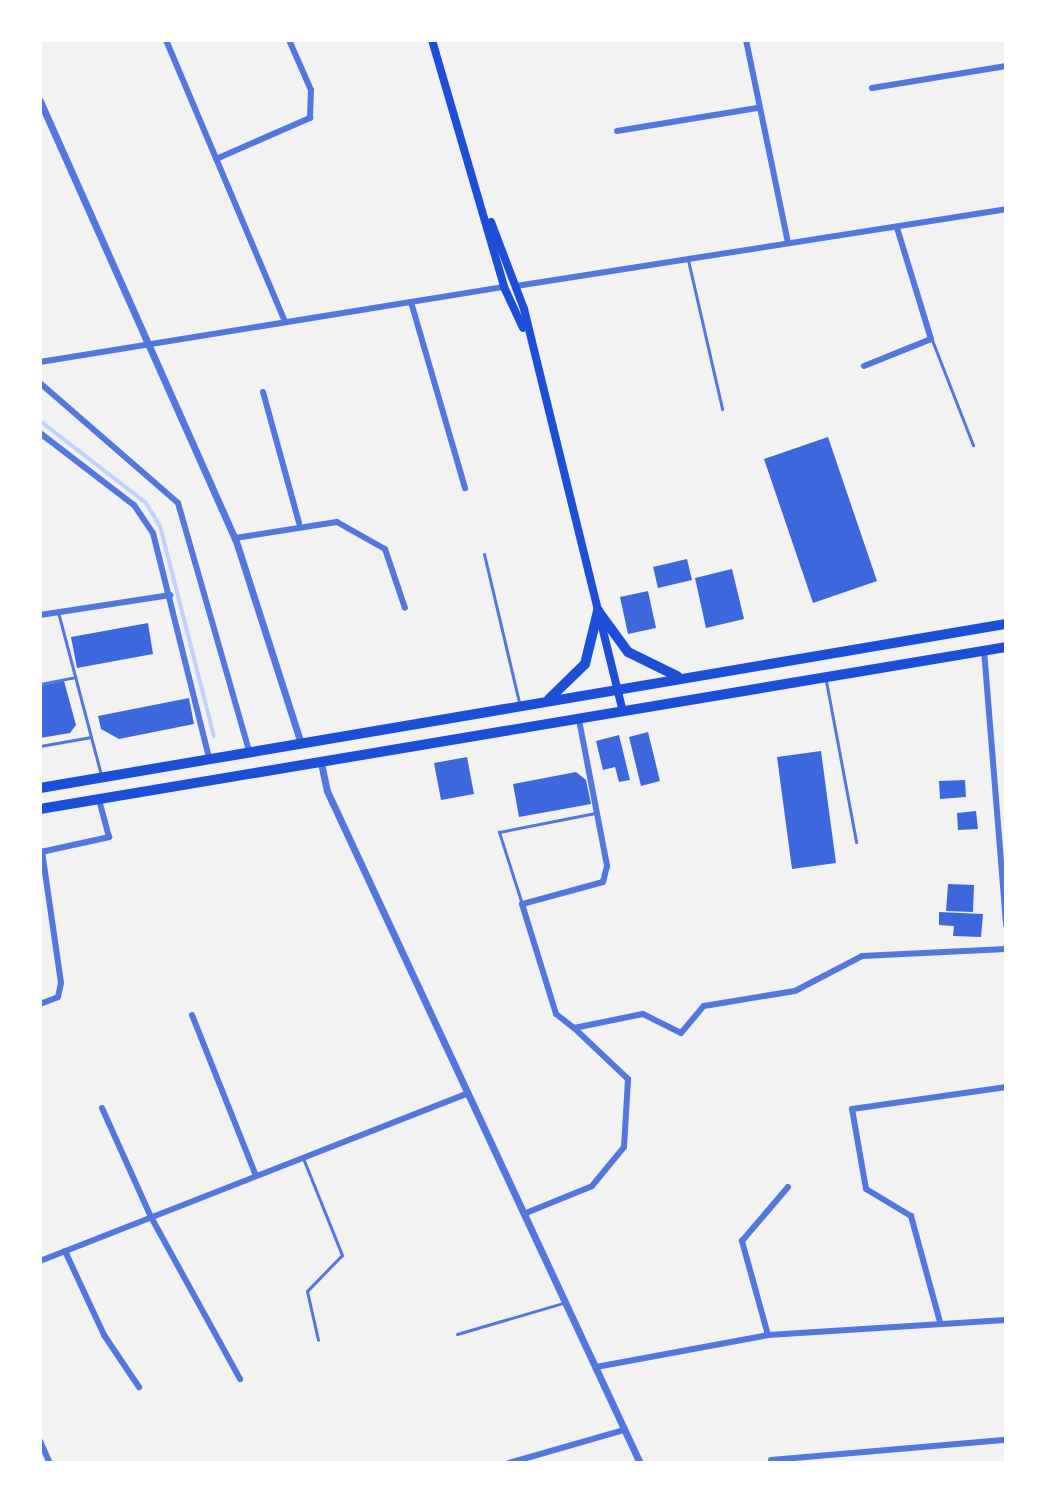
<!DOCTYPE html>
<html>
<head>
<meta charset="utf-8">
<style>
  body { margin:0 }
  #map { position:relative; width:1046px; height:1503px; overflow:hidden; background:#f2f2f2; font-family:"Public Sans",sans-serif }
  div>[style] { position:absolute }
  [style*='--x'] { left:calc(var(--x)*1px); top:calc(var(--y)*1px); width:calc(var(--w)*1px); rotate:calc(var(--a)*1deg) }
  .stream>* { height:4px; margin:-2px; padding:0 2px; transform-origin:2px; border-radius:2px; background:#bfd3fe }
  .building>* { inset:0; background:#3d67dc }
  .service>* { height:3px; margin:-1.5px; padding:0 1.5px; transform-origin:1.5px; border-radius:1.5px; background:#5277de }
  .minor>* { height:6px; margin:-3px; padding:0 3px; transform-origin:3px; border-radius:3px; background:#5277de }
  .tertiary>* { height:7px; margin:-3.5px; padding:0 3.5px; transform-origin:3.5px; border-radius:3.5px; background:#5277de }
  .secondary>* { height:8px; margin:-4px; padding:0 4px; transform-origin:4px; border-radius:4px; background:#1d4ed8 }
  .trunk>* { height:10px; margin:-5px; padding:0 5px; transform-origin:5px; border-radius:5px; background:#1d4ed8 }
  span { translate:-50% -50%; white-space:nowrap; text-align:center; line-height:1.15; -webkit-text-stroke:6px #fff; paint-order:stroke }
  .frame { position:absolute; inset:0; border:42px solid #fff; pointer-events:none }
</style>
</head>
<body>
<div id="map">
  <div class="stream">
    <div style="--x:40;--y:421;--w:134;--a:37.7"></div>
    <div style="--x:146;--y:503;--w:27;--a:59"></div>
    <div style="--x:160;--y:526;--w:217;--a:75.6"></div>
  </div>
  <div class="building">
    <div style="clip-path:polygon(828px 437px,877px 581px,813px 603px,764px 459px)"></div>
    <div style="clip-path:polygon(687px 559px,692px 580px,658px 588px,653px 567px)"></div>
    <div style="clip-path:polygon(732px 569px,744px 619px,706px 628px,695px 578px)"></div>
    <div style="clip-path:polygon(648px 591px,656px 628px,628px 634px,620px 597px)"></div>
    <div style="clip-path:polygon(148px 623px,153px 654px,77px 668px,71px 637px)"></div>
    <div style="clip-path:polygon(64px 681px,76px 725px,70px 733px,40px 738px,40px 686px)"></div>
    <div style="clip-path:polygon(189px 698px,194px 724px,119px 739px,101px 729px,98px 716px)"></div>
    <div style="clip-path:polygon(648px 732px,660px 781px,641px 786px,629px 737px)"></div>
    <div style="clip-path:polygon(619px 735px,630px 780px,619px 782px,615px 767px,603px 770px,596px 741px)"></div>
    <div style="clip-path:polygon(821px 751px,836px 863px,792px 869px,777px 757px)"></div>
    <div style="clip-path:polygon(467px 757px,474px 794px,441px 800px,434px 763px)"></div>
    <div style="clip-path:polygon(576px 772px,586px 780px,591px 804px,519px 817px,513px 784px)"></div>
    <div style="clip-path:polygon(965px 780px,966px 797px,940px 799px,939px 781px)"></div>
    <div style="clip-path:polygon(976px 811px,978px 829px,958px 830px,957px 813px)"></div>
    <div style="clip-path:polygon(948px 884px,974px 885px,973px 912px,946px 911px)"></div>
    <div style="clip-path:polygon(939px 912px,983px 914px,981px 937px,953px 936px,954px 926px,939px 925px)"></div>
  </div>
  <div class="service">
    <div style="--x:688;--y:260;--w:153;--a:77.1"></div>
    <div style="--x:932;--y:340;--w:113;--a:68.7"></div>
    <div style="--x:484;--y:554;--w:152;--a:76.7"></div>
    <div style="--x:58;--y:612;--w:169;--a:75.2"></div>
    <div style="--x:826;--y:681;--w:164;--a:79.4"></div>
    <div style="--x:40;--y:684;--w:36;--a:-11"></div>
    <div style="--x:40;--y:746;--w:52;--a:-10"></div>
    <div style="--x:522;--y:904;--w:76;--a:-107.7"></div>
    <div style="--x:499;--y:832;--w:98;--a:-11.2"></div>
    <div style="--x:303;--y:1158;--w:105;--a:68.1"></div>
    <div style="--x:342;--y:1255;--w:50;--a:134.2"></div>
    <div style="--x:307;--y:1291;--w:50;--a:77.3"></div>
    <div style="--x:457;--y:1334;--w:110;--a:-16.3"></div>
  </div>
  <div class="minor">
    <div style="--x:166;--y:40;--w:306;--a:67.1"></div>
    <div style="--x:746;--y:40;--w:206;--a:78.3"></div>
    <div style="--x:872;--y:88;--w:136;--a:-9.3"></div>
    <div style="--x:617;--y:131;--w:142;--a:-9.3"></div>
    <div style="--x:216;--y:159;--w:103;--a:-23.6"></div>
    <div style="--x:310;--y:118;--w:28;--a:-88"></div>
    <div style="--x:311;--y:90;--w:55;--a:-113.7"></div>
    <div style="--x:516;--y:286;--w:496;--a:-8.9"></div>
    <div style="--x:411;--y:302;--w:194;--a:73.8"></div>
    <div style="--x:40;--y:362;--w:470;--a:-9.2"></div>
    <div style="--x:864;--y:366;--w:72;--a:-21.9"></div>
    <div style="--x:931;--y:339;--w:116;--a:-107"></div>
    <div style="--x:40;--y:383;--w:183;--a:41"></div>
    <div style="--x:178;--y:503;--w:258;--a:74"></div>
    <div style="--x:263;--y:392;--w:136;--a:74.6"></div>
    <div style="--x:40;--y:433;--w:118;--a:37.5"></div>
    <div style="--x:134;--y:505;--w:34;--a:56"></div>
    <div style="--x:153;--y:533;--w:232;--a:76"></div>
    <div style="--x:235;--y:538;--w:103;--a:-8.9"></div>
    <div style="--x:337;--y:522;--w:55;--a:29.4"></div>
    <div style="--x:385;--y:549;--w:62;--a:71.3"></div>
    <div style="--x:40;--y:615;--w:132;--a:-8.7"></div>
    <div style="--x:984;--y:650;--w:276;--a:85.4"></div>
    <div style="--x:579;--y:720;--w:149;--a:79.1"></div>
    <div style="--x:607;--y:866;--w:16;--a:104"></div>
    <div style="--x:603;--y:882;--w:84;--a:164.8"></div>
    <div style="--x:522;--y:904;--w:115;--a:72.8"></div>
    <div style="--x:556;--y:1014;--w:23;--a:38"></div>
    <div style="--x:574;--y:1028;--w:70;--a:-11.5"></div>
    <div style="--x:643;--y:1014;--w:42;--a:26.6"></div>
    <div style="--x:681;--y:1033;--w:35;--a:-50"></div>
    <div style="--x:704;--y:1006;--w:92;--a:-9.4"></div>
    <div style="--x:795;--y:991;--w:76;--a:-27.6"></div>
    <div style="--x:862;--y:956;--w:144;--a:-2.8"></div>
    <div style="--x:41;--y:852;--w:70;--a:-12.4"></div>
    <div style="--x:109;--y:837;--w:38;--a:-105"></div>
    <div style="--x:40;--y:1004;--w:19;--a:-21"></div>
    <div style="--x:58;--y:997;--w:14;--a:-78"></div>
    <div style="--x:61;--y:983;--w:133;--a:-98.2"></div>
    <div style="--x:192;--y:1015;--w:173;--a:68.3"></div>
    <div style="--x:102;--y:1108;--w:120;--a:65.8"></div>
    <div style="--x:151;--y:1217;--w:185;--a:61.2"></div>
    <div style="--x:526;--y:1213;--w:71;--a:-22.2"></div>
    <div style="--x:592;--y:1186;--w:50;--a:-50.6"></div>
    <div style="--x:624;--y:1147;--w:68;--a:-86.6"></div>
    <div style="--x:628;--y:1079;--w:74;--a:-136.6"></div>
    <div style="--x:65;--y:1251;--w:93;--a:65.1"></div>
    <div style="--x:104;--y:1335;--w:63;--a:56.1"></div>
    <div style="--x:40;--y:1261;--w:460;--a:-21.4"></div>
    <div style="--x:940;--y:1322;--w:110;--a:-105.3"></div>
    <div style="--x:911;--y:1216;--w:52;--a:-149"></div>
    <div style="--x:866;--y:1189;--w:81;--a:-99.9"></div>
    <div style="--x:852;--y:1109;--w:156;--a:-8.1"></div>
    <div style="--x:768;--y:1335;--w:98;--a:-105.5"></div>
    <div style="--x:742;--y:1241;--w:71;--a:-49.6"></div>
    <div style="--x:596;--y:1367;--w:175;--a:-10.5"></div>
    <div style="--x:768;--y:1335;--w:238;--a:-3.6"></div>
    <div style="--x:40;--y:1441;--w:24;--a:66"></div>
    <div style="--x:771;--y:1460;--w:236;--a:-4.9"></div>
    <div style="--x:509;--y:1463;--w:120;--a:-16"></div>
  </div>
  <div class="tertiary">
    <div style="--x:40;--y:101;--w:479;--a:66"></div>
    <div style="--x:235;--y:538;--w:215;--a:72.2"></div>
    <div style="--x:321;--y:763;--w:29;--a:78"></div>
    <div style="--x:327;--y:791;--w:741;--a:65.03"></div>
  </div>
  <div class="secondary">
    <div style="--x:432;--y:40;--w:257;--a:73.7"></div>
    <div style="--x:504;--y:287;--w:45;--a:65.1"></div>
    <div style="--x:491;--y:222;--w:93;--a:69.2"></div>
    <div style="--x:524;--y:309;--w:414;--a:76.2"></div>
  </div>
  <div class="trunk">
    <div style="--x:598;--y:611;--w:51;--a:53.8"></div>
    <div style="--x:628;--y:652;--w:55;--a:26.1"></div>
    <div style="--x:549;--y:699;--w:50;--a:-44.2"></div>
    <div style="--x:585;--y:664;--w:55;--a:-76.2"></div>
    <div style="--x:40;--y:788;--w:980;--a:-9.64"></div>
    <div style="--x:40;--y:809;--w:979;--a:-9.52"></div>
  </div>
  <div class="frame"></div>
</div>
</body>
</html>
